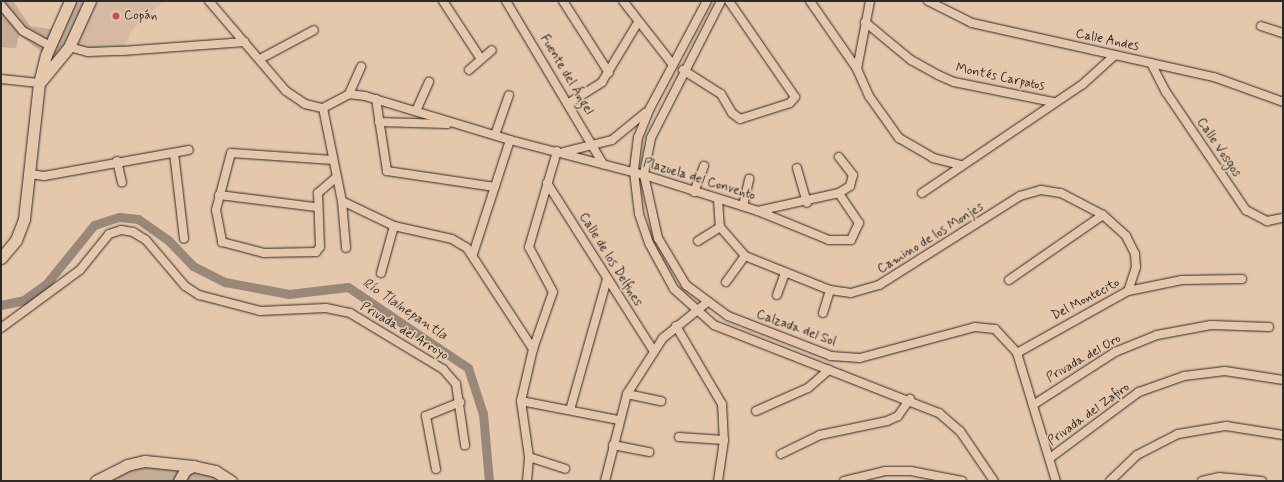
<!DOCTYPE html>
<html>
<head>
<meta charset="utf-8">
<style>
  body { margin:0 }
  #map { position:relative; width:1284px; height:482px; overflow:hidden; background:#e5c8ac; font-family:Mynerve,sans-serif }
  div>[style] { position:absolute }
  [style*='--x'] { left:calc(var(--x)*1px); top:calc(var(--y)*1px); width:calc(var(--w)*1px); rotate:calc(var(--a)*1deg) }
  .built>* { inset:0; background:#d5baa1 }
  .green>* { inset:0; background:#c4ac95 }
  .canal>* { height:9px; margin:-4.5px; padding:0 4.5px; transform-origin:4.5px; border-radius:4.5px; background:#987 }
  .roads { filter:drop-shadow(0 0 1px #2b2b2b) drop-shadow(0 0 1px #2b2b2b) }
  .minor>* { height:8px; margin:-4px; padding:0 4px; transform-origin:4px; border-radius:4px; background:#e5c8ac }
  .major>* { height:11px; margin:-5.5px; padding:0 5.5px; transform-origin:5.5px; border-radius:5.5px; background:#e5c8ac }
  .dots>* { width:11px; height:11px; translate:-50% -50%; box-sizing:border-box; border:2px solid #e5c8ac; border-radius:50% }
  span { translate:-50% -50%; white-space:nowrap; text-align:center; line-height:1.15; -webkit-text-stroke:3.5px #e5c8ac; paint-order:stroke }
  .poi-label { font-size:13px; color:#2b2b2b }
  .left { translate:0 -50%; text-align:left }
  .street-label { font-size:13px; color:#2b2b2b }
  .water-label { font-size:14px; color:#413e3a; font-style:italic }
  .frame { position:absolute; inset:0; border:2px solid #2b2b2b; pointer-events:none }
</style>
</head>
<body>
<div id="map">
  <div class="built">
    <div style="clip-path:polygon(90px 1px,164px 1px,132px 30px,122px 51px,69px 47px)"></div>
  </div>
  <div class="green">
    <div style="clip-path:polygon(1px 1px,13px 1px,30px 26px,57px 30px,70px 1px,90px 1px,69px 47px,39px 83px,46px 55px,19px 35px,16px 48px,1px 47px)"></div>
    <div style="clip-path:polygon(166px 462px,231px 481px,96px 481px,112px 471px)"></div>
  </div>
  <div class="canal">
    <div style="--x:1;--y:305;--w:24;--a:-12"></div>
    <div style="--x:24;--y:300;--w:29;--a:-36"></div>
    <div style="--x:47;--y:283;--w:75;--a:-51"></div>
    <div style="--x:94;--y:225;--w:26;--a:-18"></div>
    <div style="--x:119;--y:217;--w:19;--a:6"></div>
    <div style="--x:138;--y:219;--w:37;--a:35"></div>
    <div style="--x:168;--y:240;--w:36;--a:46"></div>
    <div style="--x:193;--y:266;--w:36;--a:27"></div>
    <div style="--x:225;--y:282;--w:65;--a:10.6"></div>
    <div style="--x:289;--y:294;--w:59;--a:-6.8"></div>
    <div style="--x:348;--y:287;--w:145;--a:34"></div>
    <div style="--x:468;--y:368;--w:48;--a:71.9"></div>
    <div style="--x:483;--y:414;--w:67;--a:84.9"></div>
  </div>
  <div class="roads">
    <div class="minor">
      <div style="--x:209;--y:1;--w:118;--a:49.5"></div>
      <div style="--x:286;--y:91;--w:23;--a:34"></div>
      <div style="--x:305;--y:104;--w:18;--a:13"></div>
      <div style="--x:443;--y:1;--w:69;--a:56.8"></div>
      <div style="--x:506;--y:1;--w:190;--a:59.2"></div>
      <div style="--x:563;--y:1;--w:85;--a:57.4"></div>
      <div style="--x:623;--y:1;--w:81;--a:52"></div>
      <div style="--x:707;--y:1;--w:121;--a:118"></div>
      <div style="--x:650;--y:108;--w:31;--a:112"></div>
      <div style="--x:638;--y:137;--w:35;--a:97"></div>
      <div style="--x:634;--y:172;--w:42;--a:83.2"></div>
      <div style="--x:639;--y:214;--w:31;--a:71"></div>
      <div style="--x:649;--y:243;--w:52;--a:61.5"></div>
      <div style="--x:674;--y:289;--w:54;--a:42"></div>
      <div style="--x:714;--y:325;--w:242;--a:21.4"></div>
      <div style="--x:939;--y:413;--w:28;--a:41"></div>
      <div style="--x:960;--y:431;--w:60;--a:55.8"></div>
      <div style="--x:721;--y:1;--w:154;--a:117.1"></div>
      <div style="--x:651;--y:138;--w:38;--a:101"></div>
      <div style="--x:644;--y:175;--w:65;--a:77.5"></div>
      <div style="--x:658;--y:238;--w:55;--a:59.2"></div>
      <div style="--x:686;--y:285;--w:52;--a:36.4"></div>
      <div style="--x:728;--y:316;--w:110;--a:21.2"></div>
      <div style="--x:831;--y:356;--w:29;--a:4"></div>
      <div style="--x:860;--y:358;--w:119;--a:-15.1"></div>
      <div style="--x:975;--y:327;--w:20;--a:6"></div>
      <div style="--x:995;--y:329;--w:33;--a:47"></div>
      <div style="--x:1017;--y:353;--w:134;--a:73.1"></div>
      <div style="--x:810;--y:1;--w:83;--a:55.3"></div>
      <div style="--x:870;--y:1;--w:69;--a:100.8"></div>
      <div style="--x:857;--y:69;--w:30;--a:66"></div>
      <div style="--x:869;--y:96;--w:52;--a:54.5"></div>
      <div style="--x:899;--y:138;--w:39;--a:30"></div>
      <div style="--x:933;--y:158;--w:29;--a:14"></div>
      <div style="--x:928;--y:1;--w:49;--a:26.6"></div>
      <div style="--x:972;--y:23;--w:248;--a:12.6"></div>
      <div style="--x:1214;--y:77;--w:73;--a:19.9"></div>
      <div style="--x:1;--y:5;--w:34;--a:50"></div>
      <div style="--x:23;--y:31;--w:31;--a:29"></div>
      <div style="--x:865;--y:22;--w:60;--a:39.6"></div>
      <div style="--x:911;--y:60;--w:31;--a:29"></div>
      <div style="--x:938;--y:75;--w:17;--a:24"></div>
      <div style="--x:954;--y:82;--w:101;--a:11.4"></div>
      <div style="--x:1261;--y:26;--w:23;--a:18"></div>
      <div style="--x:69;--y:47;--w:20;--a:15"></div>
      <div style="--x:88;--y:52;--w:34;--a:-2"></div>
      <div style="--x:122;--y:51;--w:123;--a:-4.2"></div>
      <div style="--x:260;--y:59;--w:61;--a:-28.2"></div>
      <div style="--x:1151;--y:63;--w:33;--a:63"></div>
      <div style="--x:1166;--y:92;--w:143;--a:55.9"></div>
      <div style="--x:1246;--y:210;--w:24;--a:28"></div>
      <div style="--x:1267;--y:221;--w:16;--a:-11"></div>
      <div style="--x:469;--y:70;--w:30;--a:-41"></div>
      <div style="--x:683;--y:70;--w:45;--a:32.3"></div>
      <div style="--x:721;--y:94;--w:22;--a:60"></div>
      <div style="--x:732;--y:113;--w:10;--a:37"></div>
      <div style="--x:740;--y:119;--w:52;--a:-17.7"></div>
      <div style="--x:790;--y:103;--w:8;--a:-50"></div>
      <div style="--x:795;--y:97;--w:116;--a:-124.5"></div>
      <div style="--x:1;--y:79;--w:38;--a:6"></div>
      <div style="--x:349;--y:94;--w:30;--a:-66"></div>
      <div style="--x:376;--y:99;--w:73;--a:81.3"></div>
      <div style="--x:387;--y:171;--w:109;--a:8.4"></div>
      <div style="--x:569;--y:103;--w:39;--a:-32"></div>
      <div style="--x:602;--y:82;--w:68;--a:-58.9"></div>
      <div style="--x:323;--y:108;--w:30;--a:-28"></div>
      <div style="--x:349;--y:94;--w:16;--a:7"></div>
      <div style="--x:365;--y:96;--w:152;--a:16.9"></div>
      <div style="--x:510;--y:140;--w:138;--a:14.6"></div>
      <div style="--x:644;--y:175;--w:120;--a:17.5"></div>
      <div style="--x:758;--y:211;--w:77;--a:22.2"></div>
      <div style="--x:829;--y:240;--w:22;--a:0"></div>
      <div style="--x:851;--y:240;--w:19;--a:-65"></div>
      <div style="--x:859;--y:223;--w:36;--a:-124"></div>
      <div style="--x:839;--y:193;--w:83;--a:167.5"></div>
      <div style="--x:323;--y:108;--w:95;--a:78.5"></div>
      <div style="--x:342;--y:201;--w:58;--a:25.7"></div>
      <div style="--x:394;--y:226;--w:59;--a:12.6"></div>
      <div style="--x:452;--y:239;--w:17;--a:31"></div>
      <div style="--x:467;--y:248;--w:121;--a:56.8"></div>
      <div style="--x:416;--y:111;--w:32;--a:-66"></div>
      <div style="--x:379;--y:122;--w:68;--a:1.7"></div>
      <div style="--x:495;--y:135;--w:42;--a:-70.7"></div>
      <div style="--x:564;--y:152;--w:49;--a:-14"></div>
      <div style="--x:612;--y:140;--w:43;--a:-39.3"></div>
      <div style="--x:174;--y:153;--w:86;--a:83.3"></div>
      <div style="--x:333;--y:160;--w:102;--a:-176.1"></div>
      <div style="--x:231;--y:153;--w:59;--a:104.7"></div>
      <div style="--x:216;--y:210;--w:33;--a:79"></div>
      <div style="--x:222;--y:242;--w:43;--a:14.7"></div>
      <div style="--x:264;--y:253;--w:52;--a:-1.1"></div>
      <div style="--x:316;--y:252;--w:6;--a:-51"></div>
      <div style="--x:320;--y:247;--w:54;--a:-92.1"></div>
      <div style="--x:318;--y:193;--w:23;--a:-41"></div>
      <div style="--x:117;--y:161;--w:22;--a:77"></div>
      <div style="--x:797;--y:168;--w:36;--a:74"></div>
      <div style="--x:30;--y:174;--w:14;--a:8"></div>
      <div style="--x:44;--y:176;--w:147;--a:-10.2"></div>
      <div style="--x:547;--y:183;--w:198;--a:57.6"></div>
      <div style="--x:694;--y:192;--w:28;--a:-69"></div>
      <div style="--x:839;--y:193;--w:13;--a:-32"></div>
      <div style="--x:850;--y:186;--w:11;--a:-75"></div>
      <div style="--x:853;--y:175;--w:23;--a:-128"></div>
      <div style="--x:922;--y:193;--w:194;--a:-34.1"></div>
      <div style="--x:1083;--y:84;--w:42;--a:-42.1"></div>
      <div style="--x:219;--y:195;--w:98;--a:7.1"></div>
      <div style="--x:718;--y:200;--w:27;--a:86"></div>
      <div style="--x:720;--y:227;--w:38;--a:49"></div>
      <div style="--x:745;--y:256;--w:92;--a:21.8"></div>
      <div style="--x:830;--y:290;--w:21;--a:8"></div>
      <div style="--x:851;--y:293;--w:29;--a:-16"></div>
      <div style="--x:879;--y:285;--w:167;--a:-32.3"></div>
      <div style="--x:1020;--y:196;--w:22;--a:-16"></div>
      <div style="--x:1041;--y:190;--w:20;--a:9"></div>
      <div style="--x:1061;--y:193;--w:47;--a:27.6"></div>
      <div style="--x:1103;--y:215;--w:31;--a:42"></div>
      <div style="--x:1126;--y:236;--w:20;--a:63"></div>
      <div style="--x:1135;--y:254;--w:13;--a:86"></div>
      <div style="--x:1136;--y:267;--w:25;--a:108"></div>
      <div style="--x:342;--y:201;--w:47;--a:85.1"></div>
      <div style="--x:743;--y:206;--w:28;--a:-77"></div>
      <div style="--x:698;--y:241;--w:26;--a:-32"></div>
      <div style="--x:473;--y:254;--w:120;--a:-72"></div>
      <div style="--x:381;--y:273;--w:49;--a:-74.5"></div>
      <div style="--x:1009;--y:280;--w:114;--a:-34.7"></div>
      <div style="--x:726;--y:282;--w:32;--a:-54"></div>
      <div style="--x:777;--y:295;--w:23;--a:-70"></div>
      <div style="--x:823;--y:313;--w:24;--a:-73"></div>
      <div style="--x:676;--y:326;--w:91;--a:59.5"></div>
      <div style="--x:722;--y:404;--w:36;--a:87"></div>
      <div style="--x:724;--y:440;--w:41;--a:98.3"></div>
      <div style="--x:1;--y:328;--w:98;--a:-36.3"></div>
      <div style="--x:80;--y:270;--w:46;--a:-51.1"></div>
      <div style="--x:109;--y:234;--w:13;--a:-18"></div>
      <div style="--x:121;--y:230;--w:12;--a:9"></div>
      <div style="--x:133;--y:232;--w:15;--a:32"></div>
      <div style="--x:146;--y:240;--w:60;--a:49.7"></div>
      <div style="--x:185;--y:286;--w:17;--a:33"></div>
      <div style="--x:199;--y:295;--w:63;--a:14.7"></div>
      <div style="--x:260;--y:311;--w:66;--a:-2.6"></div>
      <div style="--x:326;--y:308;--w:25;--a:12"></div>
      <div style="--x:350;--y:313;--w:109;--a:31.1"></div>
      <div style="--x:443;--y:369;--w:20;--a:49"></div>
      <div style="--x:456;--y:384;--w:62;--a:81.6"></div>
      <div style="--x:1017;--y:353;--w:127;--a:-29.2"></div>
      <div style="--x:1128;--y:291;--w:55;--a:-11.5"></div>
      <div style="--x:1182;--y:280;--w:60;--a:-1"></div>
      <div style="--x:627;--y:394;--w:35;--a:12"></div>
      <div style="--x:521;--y:401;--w:100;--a:11"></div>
      <div style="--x:1033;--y:405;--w:98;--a:-32.9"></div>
      <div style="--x:1115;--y:352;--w:45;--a:-22"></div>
      <div style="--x:1157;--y:335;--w:55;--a:-10.5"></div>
      <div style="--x:1211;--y:325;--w:58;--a:2"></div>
      <div style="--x:570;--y:410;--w:136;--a:-74.2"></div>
      <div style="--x:756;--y:411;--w:57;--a:-23.9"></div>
      <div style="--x:808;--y:388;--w:28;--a:-41"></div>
      <div style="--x:679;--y:437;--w:45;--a:3.8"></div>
      <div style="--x:613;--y:445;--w:37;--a:11"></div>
      <div style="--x:781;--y:454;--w:43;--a:-26"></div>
      <div style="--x:820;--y:435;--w:68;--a:-11.8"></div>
      <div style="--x:887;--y:421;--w:12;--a:-24"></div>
      <div style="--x:898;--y:416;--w:21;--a:-55"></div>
      <div style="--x:529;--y:457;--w:38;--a:18"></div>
      <div style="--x:1050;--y:458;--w:111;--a:-36.6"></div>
      <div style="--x:1139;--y:392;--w:48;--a:-19.6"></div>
      <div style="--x:1184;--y:376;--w:41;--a:-7"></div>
      <div style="--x:1225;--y:371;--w:59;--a:8.8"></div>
      <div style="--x:436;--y:469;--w:54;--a:-100.7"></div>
      <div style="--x:426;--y:416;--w:37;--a:-22"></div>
      <div style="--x:527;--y:481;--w:24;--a:-85"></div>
      <div style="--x:529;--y:457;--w:57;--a:-98.1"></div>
      <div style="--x:521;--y:401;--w:53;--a:-77"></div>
      <div style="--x:533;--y:349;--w:60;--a:-70.7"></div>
      <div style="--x:553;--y:292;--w:51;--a:-118.1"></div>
      <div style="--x:529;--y:247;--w:100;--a:-73.7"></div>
      <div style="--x:605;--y:481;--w:90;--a:-75.8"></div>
      <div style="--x:627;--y:394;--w:67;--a:-57.3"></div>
      <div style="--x:663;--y:338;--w:55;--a:-39.1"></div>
      <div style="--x:844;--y:481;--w:42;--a:-13.7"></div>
      <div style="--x:885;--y:471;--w:26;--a:0"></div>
      <div style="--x:911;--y:471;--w:52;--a:11.1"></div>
      <div style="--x:1110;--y:481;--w:37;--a:-44"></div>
      <div style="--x:1137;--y:455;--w:46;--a:-27.1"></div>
      <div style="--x:1178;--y:434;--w:49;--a:-9.5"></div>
      <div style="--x:1226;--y:426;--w:58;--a:9"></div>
      <div style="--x:1202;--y:481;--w:17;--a:-13"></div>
      <div style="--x:1219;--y:477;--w:43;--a:5.3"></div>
    </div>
    <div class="major">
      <div style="--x:41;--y:81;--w:44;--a:-50.5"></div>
      <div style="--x:69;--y:47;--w:51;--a:-65.5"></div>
      <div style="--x:1;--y:258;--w:23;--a:-50"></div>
      <div style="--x:16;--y:240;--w:22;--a:-69"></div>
      <div style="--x:24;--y:219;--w:137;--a:-83.7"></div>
      <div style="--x:39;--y:83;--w:29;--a:-76"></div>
      <div style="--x:46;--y:55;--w:59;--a:-66"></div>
      <div style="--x:96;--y:481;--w:35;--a:-27"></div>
      <div style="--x:127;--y:465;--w:18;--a:-13"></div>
      <div style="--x:145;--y:461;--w:48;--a:5.9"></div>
      <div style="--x:193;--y:466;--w:23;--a:13"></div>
      <div style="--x:215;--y:471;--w:19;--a:32"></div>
      <div style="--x:179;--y:481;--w:13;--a:-61"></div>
      <div style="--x:185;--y:470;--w:9;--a:-27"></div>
    </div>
  </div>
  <div class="dots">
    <div style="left:116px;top:16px;background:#d1495b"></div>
  </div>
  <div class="poi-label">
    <span class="left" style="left:124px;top:16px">Copán</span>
  </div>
  <div class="street-label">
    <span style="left:1107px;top:41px;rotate:12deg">Calle Andes</span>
    <span style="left:566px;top:75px;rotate:59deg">Fuente del Ángel</span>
    <span style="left:1000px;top:78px;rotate:12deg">Montés Carpatos</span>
    <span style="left:1218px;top:148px;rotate:56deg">Calle Vosgos</span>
    <span style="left:699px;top:180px;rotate:17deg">Plazuela del Convento</span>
    <span style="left:931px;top:239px;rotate:-32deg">Camino de los Monjes</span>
    <span style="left:610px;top:260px;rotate:58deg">Calle de los Delfines</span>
    <span style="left:1086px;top:300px;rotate:-28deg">Del Montecito</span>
    <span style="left:796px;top:329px;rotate:20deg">Calzada del Sol</span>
    <span style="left:404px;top:332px;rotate:31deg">Privada del Arroyo</span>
    <span style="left:1084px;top:359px;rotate:-30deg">Privada del Oro</span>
    <span style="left:1089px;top:415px;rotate:-36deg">Privada del Zafiro</span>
  </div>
  <div class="water-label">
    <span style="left:405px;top:309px;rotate:34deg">Río Tlalnepantla</span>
  </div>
  <div class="frame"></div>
</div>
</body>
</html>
